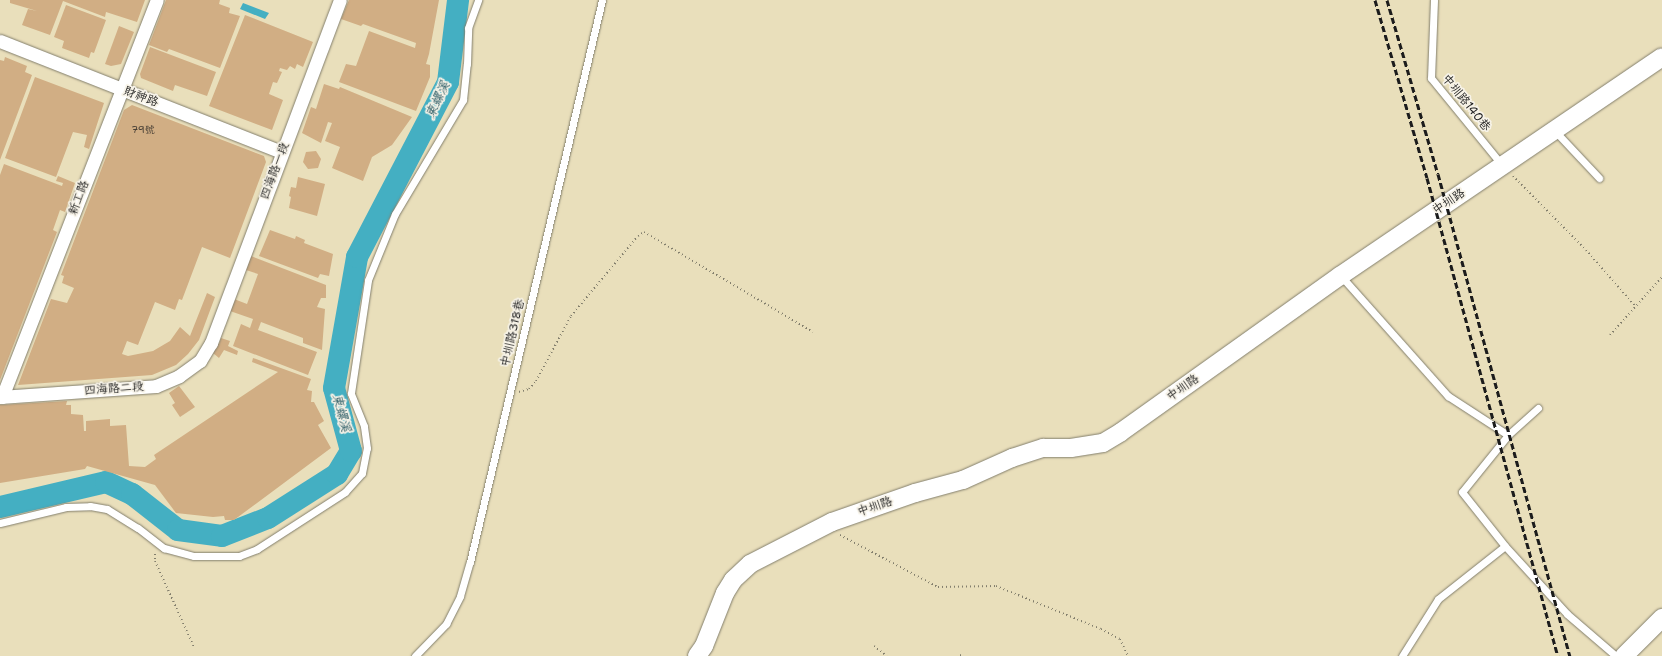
<!DOCTYPE html>
<html>
<head>
<meta charset="utf-8">
<style>
  body { margin:0 }
  #map { position:relative; width:1662px; height:656px; overflow:hidden; background:#e9dfbb; font-family:"Shantell Sans","LXGW WenKai TC",sans-serif }
  div>[style] { position:absolute }
  [style*='--x'] { left:calc(var(--x)*1px); top:calc(var(--y)*1px); width:calc(var(--w)*1px); rotate:calc(var(--a)*1deg) }
  .water>* { inset:0; background:#44afc2 }
  .river>* { height:22px; margin:-11px; padding:0 11px; transform-origin:11px; border-radius:11px; background:#44afc2 }
  .building>* { inset:0; background:#d1ae84 }
  .path>* { height:2px; margin-top:-1px; transform-origin:0; background:repeating-linear-gradient(90deg,#827e6c 0 1px,transparent 0 4px) }
  .roads { filter:drop-shadow(0 0 1px #827e6c) drop-shadow(0 0 1px #827e6c) }
  .lane>* { height:7px; margin:-3.5px; padding:0 3.5px; transform-origin:3.5px; border-radius:3.5px; background:#fff }
  .street>* { height:13px; margin:-6.5px; padding:0 6.5px; transform-origin:6.5px; border-radius:6.5px; background:#fff }
  .secondary>* { height:18px; margin:-9px; padding:0 9px; transform-origin:9px; border-radius:9px; background:#fff }
  .rail>* { height:3px; margin-top:-1.5px; transform-origin:0; background:repeating-linear-gradient(90deg,#1c1c1c 0 6px,transparent 0 9px) }
  span { translate:-50% -50%; white-space:nowrap; text-align:center; line-height:1.15; -webkit-text-stroke:3.5px #f7f3e8; paint-order:stroke }
  .number-label { font-size:10px; color:#494036 }
  .number-label span { -webkit-text-stroke-width:0 }
  .street-label { font-size:12px; color:#1c1c1c }
  .water-label { font-size:13px; color:#2e5e67; font-style:italic }
</style>
</head>
<body>
<div id="map">
  <div class="water">
    <div style="clip-path:polygon(243px 3px,269px 13px,265px 19px,240px 9px)"></div>
  </div>
  <div class="river">
    <div style="--x:0;--y:507;--w:109;--a:-13.3"></div>
    <div style="--x:106;--y:482;--w:29;--a:25"></div>
    <div style="--x:132;--y:494;--w:58;--a:38"></div>
    <div style="--x:178;--y:530;--w:44;--a:7.8"></div>
    <div style="--x:222;--y:536;--w:49;--a:-21.4"></div>
    <div style="--x:268;--y:518;--w:82;--a:-32.5"></div>
    <div style="--x:337;--y:474;--w:27;--a:-59"></div>
    <div style="--x:351;--y:451;--w:65;--a:-105.1"></div>
    <div style="--x:334;--y:388;--w:133;--a:-80"></div>
    <div style="--x:357;--y:257;--w:197;--a:-62.5"></div>
    <div style="--x:448;--y:82;--w:83;--a:-83"></div>
  </div>
  <div class="building">
    <div style="clip-path:polygon(10px 0,145px 0,137px 22px,106px 12px,105px 17px,63px 1px,50px 35px,22px 25px,28px 9px,37px 11px,10px 3px)"></div>
    <div style="clip-path:polygon(166px 0,220px 0,219px 4px,230px 8px,229px 13px,240px 16px,220px 68px,169px 49px,167px 52px,149px 45px)"></div>
    <div style="clip-path:polygon(349px 0,439px 0,429px 54px,426px 64px,430px 65px,430px 77px,416px 111px,339px 82px,346px 64px,356px 66px,369px 31px,415px 48px,416px 43px,363px 24px,361px 26px,341px 19px)"></div>
    <div style="clip-path:polygon(66px 5px,106px 20px,94px 53px,91px 52px,89px 58px,62px 48px,64px 41px,54px 37px)"></div>
    <div style="clip-path:polygon(245px 15px,313px 42px,303px 67px,297px 64px,295px 69px,290px 66px,287px 70px,280px 68px,279px 71px,282px 72px,277px 83px,273px 82px,269px 94px,283px 100px,272px 130px,209px 106px)"></div>
    <div style="clip-path:polygon(119px 26px,134px 32px,121px 64px,111px 66px,105px 64px)"></div>
    <div style="clip-path:polygon(150px 47px,216px 72px,207px 96px,175px 85px,173px 91px,141px 78px,140px 74px)"></div>
    <div style="clip-path:polygon(5px 57px,27px 66px,25px 72px,32px 75px,0 160px,0 60px,4px 61px)"></div>
    <div style="clip-path:polygon(35px 77px,104px 103px,89px 149px,84px 147px,87px 135px,73px 132px,56px 177px,5px 158px)"></div>
    <div style="clip-path:polygon(324px 84px,339px 89px,340px 87px,412px 117px,392px 145px,372px 157px,363px 181px,332px 168px,340px 147px,325px 141px,332px 123px,328px 122px,321px 143px,302px 133px,311px 107px,316px 109px)"></div>
    <div style="clip-path:polygon(132px 105px,264px 156px,266px 162px,230px 258px,202px 247px,182px 300px,179px 299px,175px 310px,155px 302px,138px 345px,127px 341px,122px 354px,128px 356px,153px 351px,170px 341px,180px 327px,190px 336px,207px 293px,215px 297px,199px 340px,188px 354px,176px 365px,152px 375px,18px 385px,51px 299px,67px 303px,74px 288px,62px 283px,64px 276px,61px 275px,124px 110px)"></div>
    <div style="clip-path:polygon(316px 151px,321px 159px,318px 168px,308px 169px,303px 162px,306px 152px)"></div>
    <div style="clip-path:polygon(4px 164px,62px 186px,63px 183px,56px 181px,58px 176px,75px 183px,65px 212px,60px 210px,53px 230px,57px 232px,0 380px,0 175px)"></div>
    <div style="clip-path:polygon(298px 177px,325px 184px,317px 216px,289px 208px,291px 197px,289px 196px,291px 187px,296px 188px)"></div>
    <div style="clip-path:polygon(270px 230px,295px 239px,296px 236px,305px 240px,304px 243px,333px 254px,329px 276px,320px 274px,318px 278px,259px 256px)"></div>
    <div style="clip-path:polygon(251px 256px,326px 285px,326px 298px,321px 298px,317px 307px,325px 309px,322px 350px,303px 343px,303px 338px,261px 322px,258px 330px,317px 352px,308px 375px,233px 346px,241px 324px,250px 328px,253px 319px,230px 311px,234px 299px,247px 304px,258px 274px,246px 270px)"></div>
    <div style="clip-path:polygon(221px 338px,230px 341px,228px 346px,238px 351px,237px 355px,224px 350px,219px 358px,213px 353px,217px 343px,219px 344px)"></div>
    <div style="clip-path:polygon(253px 358px,311px 379px,307px 390px,312px 391px,311px 402px,314px 402px,324px 421px,318px 425px,331px 448px,234px 520px,225px 520px,224px 516px,213px 517px,176px 513px,155px 485px,87px 466px,85px 469px,0 483px,0 405px,67px 401px,66px 405px,71px 405px,71px 414px,83px 415px,84px 431px,86px 431px,86px 421px,110px 419px,110px 426px,126px 425px,129px 466px,145px 467px,156px 459px,154px 455px,278px 372px,252px 362px)"></div>
    <div style="clip-path:polygon(179px 386px,195px 407px,180px 417px,172px 405px,175px 403px,169px 393px)"></div>
  </div>
  <div class="path">
    <div style="--x:1513;--y:176;--w:104;--a:45.4"></div>
    <div style="--x:1586;--y:250;--w:74;--a:48.8"></div>
    <div style="--x:1610;--y:335;--w:78;--a:-48.1"></div>
    <div style="--x:519;--y:392;--w:10;--a:-17"></div>
    <div style="--x:529;--y:389;--w:11;--a:-49"></div>
    <div style="--x:536;--y:381;--w:74;--a:-61.7"></div>
    <div style="--x:571;--y:316;--w:104;--a:-50.1"></div>
    <div style="--x:638;--y:236;--w:7;--a:-34"></div>
    <div style="--x:644;--y:232;--w:196;--a:30.6"></div>
    <div style="--x:840;--y:535;--w:111;--a:28"></div>
    <div style="--x:938;--y:587;--w:58;--a:-1"></div>
    <div style="--x:996;--y:586;--w:113;--a:22.3"></div>
    <div style="--x:1101;--y:629;--w:21;--a:28"></div>
    <div style="--x:1120;--y:639;--w:19;--a:65"></div>
    <div style="--x:155;--y:554;--w:7;--a:90"></div>
    <div style="--x:155;--y:561;--w:94;--a:65.6"></div>
    <div style="--x:874;--y:646;--w:16;--a:38"></div>
    <div style="--x:960;--y:655;--w:3;--a:18"></div>
  </div>
  <div class="roads">
    <div class="lane">
      <div style="--x:1434;--y:0;--w:78;--a:92.2"></div>
      <div style="--x:1431;--y:78;--w:112;--a:50.8"></div>
      <div style="--x:1554;--y:130;--w:66;--a:46.8"></div>
      <div style="--x:1341;--y:276;--w:161;--a:48.3"></div>
      <div style="--x:1448;--y:396;--w:72;--a:33"></div>
      <div style="--x:1538;--y:408;--w:40;--a:138"></div>
      <div style="--x:1508;--y:435;--w:73;--a:128.9"></div>
      <div style="--x:1462;--y:492;--w:69;--a:51.5"></div>
      <div style="--x:1505;--y:546;--w:92;--a:47.6"></div>
      <div style="--x:1567;--y:614;--w:65;--a:40.6"></div>
      <div style="--x:0;--y:523;--w:68;--a:-13.6"></div>
      <div style="--x:66;--y:507;--w:24;--a:-2"></div>
      <div style="--x:90;--y:506;--w:17;--a:10"></div>
      <div style="--x:107;--y:509;--w:36;--a:32"></div>
      <div style="--x:138;--y:528;--w:33;--a:38"></div>
      <div style="--x:164;--y:548;--w:31;--a:15"></div>
      <div style="--x:194;--y:556;--w:45;--a:0"></div>
      <div style="--x:239;--y:556;--w:19;--a:-21"></div>
      <div style="--x:257;--y:549;--w:105;--a:-32.9"></div>
      <div style="--x:345;--y:492;--w:25;--a:-48"></div>
      <div style="--x:362;--y:473;--w:25;--a:-79"></div>
      <div style="--x:367;--y:448;--w:22;--a:-98"></div>
      <div style="--x:364;--y:426;--w:35;--a:-112"></div>
      <div style="--x:351;--y:393;--w:114;--a:-81.4"></div>
      <div style="--x:368;--y:280;--w:71;--a:-67.8"></div>
      <div style="--x:395;--y:214;--w:133;--a:-59.2"></div>
      <div style="--x:463;--y:100;--w:36;--a:-84"></div>
      <div style="--x:467;--y:64;--w:36;--a:-88"></div>
      <div style="--x:468;--y:28;--w:30;--a:-70"></div>
      <div style="--x:415;--y:656;--w:45;--a:-45.9"></div>
      <div style="--x:446;--y:624;--w:31;--a:-63"></div>
      <div style="--x:460;--y:596;--w:35;--a:-74"></div>
      <div style="--x:470;--y:562;--w:577;--a:-76.78"></div>
      <div style="--x:1402;--y:656;--w:67;--a:-57.7"></div>
      <div style="--x:1438;--y:599;--w:85;--a:-38.3"></div>
    </div>
    <div class="street">
      <div style="--x:0;--y:41;--w:303;--a:21.5"></div>
      <div style="--x:0;--y:397;--w:156;--a:-4"></div>
      <div style="--x:156;--y:386;--w:25;--a:-23"></div>
      <div style="--x:179;--y:376;--w:26;--a:-36"></div>
      <div style="--x:200;--y:361;--w:21;--a:-59"></div>
      <div style="--x:211;--y:343;--w:366;--a:-69.4"></div>
      <div style="--x:2;--y:397;--w:426;--a:-68.7"></div>
    </div>
    <div class="secondary">
      <div style="--x:697;--y:656;--w:12;--a:-55"></div>
      <div style="--x:704;--y:646;--w:57;--a:-68.4"></div>
      <div style="--x:725;--y:593;--w:15;--a:-58"></div>
      <div style="--x:733;--y:580;--w:23;--a:-43"></div>
      <div style="--x:750;--y:564;--w:92;--a:-27.1"></div>
      <div style="--x:832;--y:522;--w:88;--a:-19.3"></div>
      <div style="--x:915;--y:493;--w:50;--a:-15.2"></div>
      <div style="--x:963;--y:480;--w:54;--a:-24.2"></div>
      <div style="--x:1012;--y:458;--w:33;--a:-18"></div>
      <div style="--x:1043;--y:448;--w:28;--a:0"></div>
      <div style="--x:1071;--y:448;--w:32;--a:-9"></div>
      <div style="--x:1103;--y:443;--w:21;--a:-31"></div>
      <div style="--x:1121;--y:432;--w:269;--a:-35.5"></div>
      <div style="--x:1340;--y:276;--w:389;--a:-34.2"></div>
      <div style="--x:1624;--y:656;--w:54;--a:-45"></div>
    </div>
  </div>
  <div class="rail">
    <div style="--x:1375;--y:0;--w:185;--a:73.7"></div>
    <div style="--x:1427;--y:178;--w:496;--a:74.7"></div>
    <div style="--x:1387;--y:0;--w:181;--a:73.7"></div>
    <div style="--x:1438;--y:174;--w:500;--a:74.7"></div>
  </div>
  <div class="number-label">
    <span style="left:143px;top:130px">79號</span>
  </div>
  <div class="street-label">
    <span style="left:141px;top:97px;rotate:21deg">財神路</span>
    <span style="left:1466px;top:103px;rotate:51deg">中圳路140巷</span>
    <span style="left:275px;top:171px;rotate:-69deg">四海路一段</span>
    <span style="left:79px;top:198px;rotate:-69deg">新工路</span>
    <span style="left:1449px;top:202px;rotate:-34deg">中圳路</span>
    <span style="left:513px;top:333px;rotate:-77deg">中圳路318巷</span>
    <span style="left:1183px;top:388px;rotate:-35deg">中圳路</span>
    <span style="left:114px;top:389px;rotate:-4deg">四海路二段</span>
    <span style="left:875px;top:507px;rotate:-19deg">中圳路</span>
  </div>
  <div class="water-label">
    <span style="left:438px;top:100px;rotate:-65deg">東螺溪</span>
    <span style="left:341px;top:413px;rotate:75deg">東螺溪</span>
  </div>
</div>
</body>
</html>
